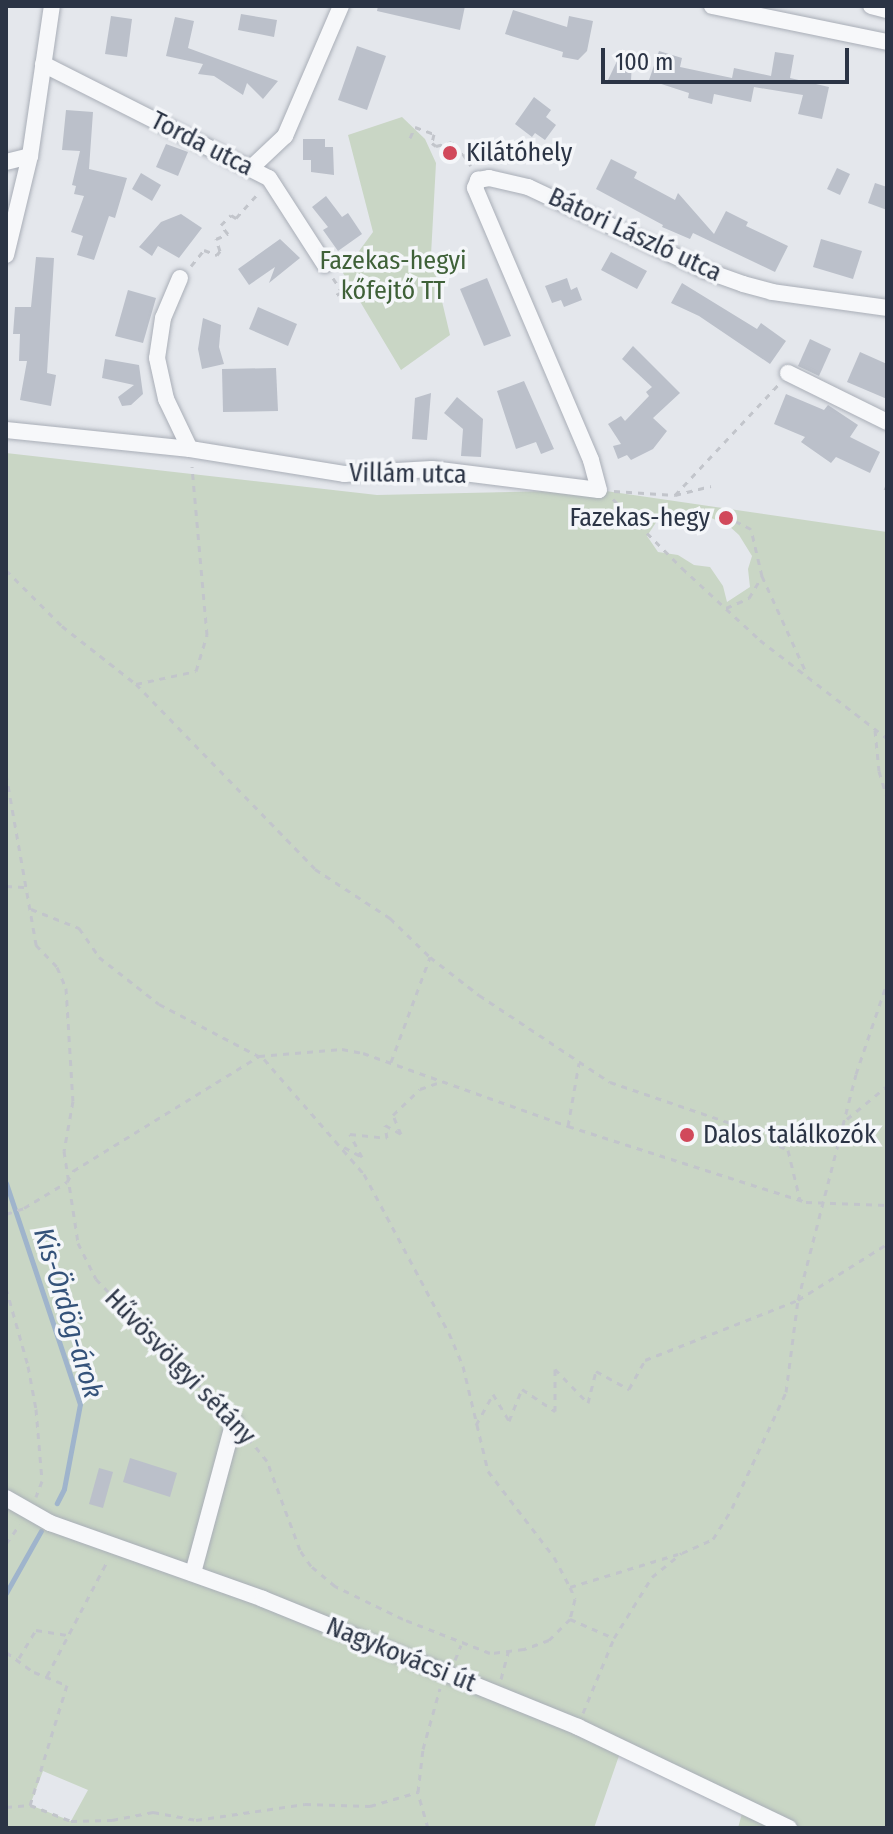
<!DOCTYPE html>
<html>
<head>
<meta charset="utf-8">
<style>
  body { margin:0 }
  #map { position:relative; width:893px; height:1834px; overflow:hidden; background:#e4e7ec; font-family:"Fira Sans Condensed",sans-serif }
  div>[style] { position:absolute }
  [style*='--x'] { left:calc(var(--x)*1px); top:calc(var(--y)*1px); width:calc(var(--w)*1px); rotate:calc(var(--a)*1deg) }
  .green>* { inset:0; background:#c9d6c5 }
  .stream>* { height:5px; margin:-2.5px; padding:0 2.5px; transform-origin:2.5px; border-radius:2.5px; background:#9fb4cc }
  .building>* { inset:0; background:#bbc0ca }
  .path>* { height:3px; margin-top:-1.5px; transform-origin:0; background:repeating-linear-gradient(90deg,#c2c5cb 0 6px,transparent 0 12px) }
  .roads { filter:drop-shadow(0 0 2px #a9aeb7) drop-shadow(0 0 2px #a9aeb7) }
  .minor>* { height:16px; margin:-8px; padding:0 8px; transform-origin:8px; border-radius:8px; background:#f7f8fa }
  .dots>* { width:22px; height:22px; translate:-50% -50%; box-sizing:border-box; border:4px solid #f4f6f9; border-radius:50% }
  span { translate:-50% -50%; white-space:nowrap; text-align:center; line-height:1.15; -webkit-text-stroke:7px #f4f6f9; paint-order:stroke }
  .street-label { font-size:26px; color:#2b3445 }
  .poi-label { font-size:26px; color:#2b3445 }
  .left { translate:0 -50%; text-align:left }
  .right { translate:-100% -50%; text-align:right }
  .park-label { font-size:26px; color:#3f6138 }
  .water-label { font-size:28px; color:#34527a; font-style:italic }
  .frame { position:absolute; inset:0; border:8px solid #2b3445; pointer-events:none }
  .scale { position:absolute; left:601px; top:48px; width:248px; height:36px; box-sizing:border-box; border:4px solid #2b3445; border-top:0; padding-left:10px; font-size:24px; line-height:28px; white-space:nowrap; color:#2b3445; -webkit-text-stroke:6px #f4f6f9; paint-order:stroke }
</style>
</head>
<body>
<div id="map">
  <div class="green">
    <div style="clip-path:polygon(402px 117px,425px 139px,436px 163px,431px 255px,450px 335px,401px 370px,343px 273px,373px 232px,348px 135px)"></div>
    <div style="clip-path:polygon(evenodd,6px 453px,377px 495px,599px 490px,887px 532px,887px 1828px,738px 1828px,744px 1806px,622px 1747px,594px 1828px,6px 1828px,6px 453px,697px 512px,728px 525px,739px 535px,752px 556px,748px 569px,750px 587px,727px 602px,723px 586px,710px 567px,694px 565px,678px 555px,658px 552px,647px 536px,661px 515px,697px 512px,6px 453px,43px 1771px,88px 1790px,71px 1821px,30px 1805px,43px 1771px)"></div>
  </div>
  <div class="stream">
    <div style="--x:6;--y:1183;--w:233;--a:71.5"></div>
    <div style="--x:80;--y:1404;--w:86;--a:100.7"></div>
    <div style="--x:64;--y:1489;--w:16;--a:117"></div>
    <div style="--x:6;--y:1593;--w:71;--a:-60.6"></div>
  </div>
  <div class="building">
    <div style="clip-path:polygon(378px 6px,465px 6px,460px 30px,377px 11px)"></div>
    <div style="clip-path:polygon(513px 10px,567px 27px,569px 16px,593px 21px,587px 51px,578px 60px,562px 57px,563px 52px,505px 34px)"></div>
    <div style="clip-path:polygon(241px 14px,277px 20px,274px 37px,238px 30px)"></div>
    <div style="clip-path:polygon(111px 16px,132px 19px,127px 57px,105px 54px)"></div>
    <div style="clip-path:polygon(175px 17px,194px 21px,188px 48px,278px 81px,263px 99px,247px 83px,243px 95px,214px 76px,198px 74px,203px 64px,166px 56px)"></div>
    <div style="clip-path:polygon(357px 46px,386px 56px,367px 110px,338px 100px)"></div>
    <div style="clip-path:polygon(659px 51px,682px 58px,680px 67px,732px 78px,734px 68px,771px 76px,775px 52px,794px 55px,790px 78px,829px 87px,822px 119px,798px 114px,803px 95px,754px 87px,751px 102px,714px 94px,712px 104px,688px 98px,689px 93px,649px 80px)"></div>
    <div style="clip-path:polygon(618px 59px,632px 60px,631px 81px,608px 80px)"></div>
    <div style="clip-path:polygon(534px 97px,551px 110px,546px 117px,556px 125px,545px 140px,535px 133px,532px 137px,515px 124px)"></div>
    <div style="clip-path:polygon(66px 110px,93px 112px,89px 169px,127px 178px,115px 218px,109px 216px,94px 260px,77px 255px,83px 236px,71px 232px,84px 196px,74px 194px,76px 186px,72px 185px,80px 151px,62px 150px)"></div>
    <div style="clip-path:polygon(303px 139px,325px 139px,325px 147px,333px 147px,334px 175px,311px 172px,311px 160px,303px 160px)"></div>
    <div style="clip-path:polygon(166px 144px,188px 152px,178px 176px,156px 167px)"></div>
    <div style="clip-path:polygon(611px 159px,637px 172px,634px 178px,675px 200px,678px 193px,714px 234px,726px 211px,748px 222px,746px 226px,788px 246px,775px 272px,693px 233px,690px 239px,662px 227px,663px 225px,596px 189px)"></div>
    <div style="clip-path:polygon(837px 168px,850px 174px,840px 195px,827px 189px)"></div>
    <div style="clip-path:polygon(141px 173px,161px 185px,152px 201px,132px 189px)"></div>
    <div style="clip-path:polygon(875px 183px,887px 187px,887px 210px,868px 203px)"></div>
    <div style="clip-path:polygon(326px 196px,342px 217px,348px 213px,362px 234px,338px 251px,323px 230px,328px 227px,312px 207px)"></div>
    <div style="clip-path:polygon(181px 214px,202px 228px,179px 258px,158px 246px,152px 256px,139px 247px,161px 222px)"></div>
    <div style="clip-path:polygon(280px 239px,300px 258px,269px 283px,275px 267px,249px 285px,238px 269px)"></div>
    <div style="clip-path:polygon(821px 239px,862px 251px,853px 279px,813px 267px)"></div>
    <div style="clip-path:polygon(611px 252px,647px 271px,637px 289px,601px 270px)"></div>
    <div style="clip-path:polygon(36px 257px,54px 258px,47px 373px,56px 375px,51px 406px,20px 400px,27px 361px,19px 361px,20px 334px,13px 334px,15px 307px,31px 307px)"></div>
    <div style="clip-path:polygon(487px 278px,511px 336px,484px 346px,460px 289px)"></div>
    <div style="clip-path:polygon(567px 278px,571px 290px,577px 287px,582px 300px,564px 307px,561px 300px,552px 303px,545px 286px)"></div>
    <div style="clip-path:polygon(682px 283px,757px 329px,761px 323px,786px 341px,770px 364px,699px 316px,671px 303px)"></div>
    <div style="clip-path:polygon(128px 290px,156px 298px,143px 343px,115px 336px)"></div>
    <div style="clip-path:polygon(258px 307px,297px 324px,288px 346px,249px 329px)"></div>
    <div style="clip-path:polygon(203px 318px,221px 325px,219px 347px,224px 364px,202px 369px,198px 349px)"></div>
    <div style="clip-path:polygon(810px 339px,831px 349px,819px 376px,798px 366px)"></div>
    <div style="clip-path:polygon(633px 346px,680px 393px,653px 418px,667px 431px,653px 449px,631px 460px,627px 455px,618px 459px,613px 446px,621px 444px,608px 424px,621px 416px,625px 421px,649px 396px,646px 392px,652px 387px,622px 359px)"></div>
    <div style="clip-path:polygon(860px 352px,887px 364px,887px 399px,847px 382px)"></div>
    <div style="clip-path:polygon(105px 359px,139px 365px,143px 394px,131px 405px,122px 406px,118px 397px,134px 385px,102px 378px)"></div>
    <div style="clip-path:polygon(276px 368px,278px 411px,223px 412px,222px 369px)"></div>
    <div style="clip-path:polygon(524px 381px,554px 449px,541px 454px,536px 442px,516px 449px,497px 391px)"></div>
    <div style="clip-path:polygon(431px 393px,427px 440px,412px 439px,415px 398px)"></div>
    <div style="clip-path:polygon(786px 394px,824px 410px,828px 405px,858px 425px,850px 437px,880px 452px,870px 473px,836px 457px,831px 463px,801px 442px,805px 437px,774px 424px)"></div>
    <div style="clip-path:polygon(457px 397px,483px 419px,481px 457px,461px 456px,463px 429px,444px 413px)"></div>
    <div style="clip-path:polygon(130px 1458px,177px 1473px,170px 1497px,123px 1482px)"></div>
    <div style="clip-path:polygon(99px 1468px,113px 1472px,103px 1508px,89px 1504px)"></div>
  </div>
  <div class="path">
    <div style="--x:410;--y:138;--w:12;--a:-66"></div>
    <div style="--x:415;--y:127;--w:20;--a:20"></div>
    <div style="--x:434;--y:134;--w:9;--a:103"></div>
    <div style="--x:432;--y:143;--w:5;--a:37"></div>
    <div style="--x:436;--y:146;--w:16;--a:-14"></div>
    <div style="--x:452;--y:142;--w:12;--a:55"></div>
    <div style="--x:450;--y:153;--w:13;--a:4"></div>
    <div style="--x:463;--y:154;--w:14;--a:56"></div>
    <div style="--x:191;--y:266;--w:21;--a:-51"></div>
    <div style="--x:204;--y:250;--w:14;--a:21"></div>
    <div style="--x:217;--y:255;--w:5;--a:-53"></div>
    <div style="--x:220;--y:251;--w:13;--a:-108"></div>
    <div style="--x:216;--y:239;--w:13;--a:-23"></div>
    <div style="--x:228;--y:234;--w:11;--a:-128"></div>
    <div style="--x:221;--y:225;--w:14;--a:-45"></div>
    <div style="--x:231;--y:215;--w:6;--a:31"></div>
    <div style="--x:236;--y:218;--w:36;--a:-48"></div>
    <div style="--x:333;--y:278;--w:17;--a:57"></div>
    <div style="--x:342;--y:292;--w:7;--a:153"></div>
    <div style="--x:342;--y:292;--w:19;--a:12"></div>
    <div style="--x:885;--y:490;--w:5;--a:-68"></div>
    <div style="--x:614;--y:491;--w:61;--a:3.8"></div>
    <div style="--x:675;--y:495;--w:151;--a:-46.9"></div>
    <div style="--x:675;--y:495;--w:37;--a:-14"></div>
    <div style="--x:613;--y:499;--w:98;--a:45"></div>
    <div style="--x:682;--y:568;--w:106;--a:42.7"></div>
    <div style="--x:760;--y:640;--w:160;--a:37.7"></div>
    <div style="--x:6;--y:570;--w:79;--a:45"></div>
    <div style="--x:62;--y:626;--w:94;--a:38.1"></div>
    <div style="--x:136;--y:684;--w:257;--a:45.9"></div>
    <div style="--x:315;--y:869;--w:90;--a:33.2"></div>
    <div style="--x:390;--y:918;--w:56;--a:44.3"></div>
    <div style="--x:430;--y:957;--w:62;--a:37.8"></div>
    <div style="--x:479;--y:995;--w:157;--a:33.6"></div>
    <div style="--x:610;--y:1082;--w:133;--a:18.8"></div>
    <div style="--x:736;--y:1125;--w:58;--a:25.7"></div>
    <div style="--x:788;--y:1150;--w:51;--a:76.5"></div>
    <div style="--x:762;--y:576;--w:103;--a:65.4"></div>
    <div style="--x:726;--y:608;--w:25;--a:-23"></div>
    <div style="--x:749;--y:598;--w:26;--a:-59"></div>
    <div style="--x:762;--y:576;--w:48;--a:-103.2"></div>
    <div style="--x:751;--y:529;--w:25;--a:-153"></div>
    <div style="--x:136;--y:684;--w:61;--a:-12.2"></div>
    <div style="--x:196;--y:671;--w:38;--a:-73"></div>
    <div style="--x:207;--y:635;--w:169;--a:-95.1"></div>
    <div style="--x:875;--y:730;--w:41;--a:84.4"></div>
    <div style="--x:879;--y:771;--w:27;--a:73"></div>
    <div style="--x:6;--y:774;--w:174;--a:80"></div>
    <div style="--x:36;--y:945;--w:30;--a:46"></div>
    <div style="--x:57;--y:967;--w:23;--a:67"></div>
    <div style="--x:66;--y:988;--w:113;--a:86.5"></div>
    <div style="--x:73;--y:1101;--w:51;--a:100.2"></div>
    <div style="--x:64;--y:1151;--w:93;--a:81.3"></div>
    <div style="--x:78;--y:1243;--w:40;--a:63.4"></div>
    <div style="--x:96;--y:1279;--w:184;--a:45.9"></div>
    <div style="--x:6;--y:886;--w:22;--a:3"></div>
    <div style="--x:31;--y:909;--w:52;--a:21.6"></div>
    <div style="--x:79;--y:928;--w:35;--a:55"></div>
    <div style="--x:99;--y:957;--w:76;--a:38.1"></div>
    <div style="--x:159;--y:1004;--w:119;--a:27.6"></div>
    <div style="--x:264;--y:1059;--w:152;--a:49"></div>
    <div style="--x:364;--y:1174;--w:180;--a:61.9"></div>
    <div style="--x:449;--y:1333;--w:36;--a:67"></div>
    <div style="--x:463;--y:1366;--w:108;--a:76.6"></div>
    <div style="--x:488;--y:1471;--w:108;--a:52.5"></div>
    <div style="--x:554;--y:1557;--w:34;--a:62"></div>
    <div style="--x:570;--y:1587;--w:13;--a:67"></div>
    <div style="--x:575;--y:1599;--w:21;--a:104"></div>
    <div style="--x:570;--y:1619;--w:30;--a:135"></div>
    <div style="--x:549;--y:1640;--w:27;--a:160"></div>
    <div style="--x:524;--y:1649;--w:34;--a:173"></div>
    <div style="--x:490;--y:1653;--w:93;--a:-158.7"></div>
    <div style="--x:403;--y:1619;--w:76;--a:-154.1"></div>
    <div style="--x:335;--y:1586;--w:31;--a:-140"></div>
    <div style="--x:311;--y:1566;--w:19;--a:-125"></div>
    <div style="--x:300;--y:1550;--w:95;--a:-110.3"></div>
    <div style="--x:267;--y:1461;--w:35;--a:-129"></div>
    <div style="--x:391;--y:1062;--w:112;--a:-69.6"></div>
    <div style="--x:847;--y:1119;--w:52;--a:-39.5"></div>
    <div style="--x:568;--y:1126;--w:64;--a:-80.1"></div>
    <div style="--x:344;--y:1147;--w:21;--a:29"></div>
    <div style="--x:362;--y:1157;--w:26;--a:-118"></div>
    <div style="--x:350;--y:1134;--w:37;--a:6"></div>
    <div style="--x:387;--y:1138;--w:13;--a:-99"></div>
    <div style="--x:385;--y:1125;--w:18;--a:29"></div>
    <div style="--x:401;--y:1134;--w:21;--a:-113"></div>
    <div style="--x:393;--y:1115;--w:37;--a:-44"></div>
    <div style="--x:420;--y:1089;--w:18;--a:-19"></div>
    <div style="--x:6;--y:1214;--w:19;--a:-18"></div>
    <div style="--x:24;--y:1208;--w:50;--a:-31.2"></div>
    <div style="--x:67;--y:1182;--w:13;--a:-61"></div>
    <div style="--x:73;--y:1171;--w:219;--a:-31.7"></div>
    <div style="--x:259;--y:1056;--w:83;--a:-4.8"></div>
    <div style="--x:342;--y:1049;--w:21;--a:11"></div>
    <div style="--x:363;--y:1053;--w:218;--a:19.6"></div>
    <div style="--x:568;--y:1126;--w:250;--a:17.7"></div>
    <div style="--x:806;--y:1202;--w:81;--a:2.1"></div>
    <div style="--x:6;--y:1288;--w:81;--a:74.2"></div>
    <div style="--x:28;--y:1366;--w:44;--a:79.5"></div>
    <div style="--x:36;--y:1409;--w:72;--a:85.2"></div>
    <div style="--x:42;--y:1481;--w:17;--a:111"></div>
    <div style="--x:476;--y:1425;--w:35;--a:-61"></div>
    <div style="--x:493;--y:1394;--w:31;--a:59"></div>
    <div style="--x:509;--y:1421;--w:35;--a:-68"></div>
    <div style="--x:522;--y:1389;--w:40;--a:34"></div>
    <div style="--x:555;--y:1411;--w:42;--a:-90"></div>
    <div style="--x:555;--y:1369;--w:47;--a:45.9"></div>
    <div style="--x:588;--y:1403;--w:33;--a:-76"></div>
    <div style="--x:596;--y:1371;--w:38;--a:29"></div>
    <div style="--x:629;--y:1389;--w:33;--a:-61"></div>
    <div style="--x:645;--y:1360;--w:164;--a:-21.4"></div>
    <div style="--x:798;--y:1300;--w:105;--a:-32.2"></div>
    <div style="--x:6;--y:1544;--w:24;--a:-55"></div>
    <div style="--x:570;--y:1587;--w:113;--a:-17"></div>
    <div style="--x:570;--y:1619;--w:48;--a:23.4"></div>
    <div style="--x:6;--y:1652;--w:34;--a:36"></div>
    <div style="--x:34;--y:1672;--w:35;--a:22"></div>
    <div style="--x:67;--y:1685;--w:126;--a:107.1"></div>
    <div style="--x:19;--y:1658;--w:33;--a:-59"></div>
    <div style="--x:36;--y:1630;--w:33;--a:9"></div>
    <div style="--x:455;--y:1660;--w:16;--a:-68"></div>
    <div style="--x:47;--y:1676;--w:131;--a:-62.3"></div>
    <div style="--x:501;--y:1679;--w:28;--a:-75"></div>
    <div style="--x:583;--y:1713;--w:81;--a:-67.5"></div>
    <div style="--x:614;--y:1638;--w:72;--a:-58.1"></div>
    <div style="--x:652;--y:1577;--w:38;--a:-39"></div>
    <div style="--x:682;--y:1553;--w:34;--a:-24"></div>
    <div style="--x:713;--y:1539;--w:36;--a:-58"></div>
    <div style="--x:732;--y:1508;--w:128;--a:-65"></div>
    <div style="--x:786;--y:1392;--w:93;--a:-82.6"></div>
    <div style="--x:798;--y:1300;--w:233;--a:-75.6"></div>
    <div style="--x:856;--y:1074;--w:96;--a:-71.2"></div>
    <div style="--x:6;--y:1807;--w:24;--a:-5"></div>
    <div style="--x:30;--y:1805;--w:44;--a:21.3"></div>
    <div style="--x:71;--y:1821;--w:41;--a:-1.4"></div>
    <div style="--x:112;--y:1820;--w:42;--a:-11"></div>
    <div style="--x:153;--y:1812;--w:44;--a:10.5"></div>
    <div style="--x:196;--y:1820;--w:110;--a:-8.4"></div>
    <div style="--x:305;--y:1804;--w:65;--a:1.8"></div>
    <div style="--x:370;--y:1806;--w:50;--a:-16.3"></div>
    <div style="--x:428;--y:1828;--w:37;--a:-106"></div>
    <div style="--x:418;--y:1792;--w:43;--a:-83.4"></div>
    <div style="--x:423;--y:1749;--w:63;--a:-74.4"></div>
  </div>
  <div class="roads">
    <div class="minor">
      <div style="--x:712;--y:6;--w:179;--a:11.6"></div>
      <div style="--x:871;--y:6;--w:16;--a:14"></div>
      <div style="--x:43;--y:64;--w:253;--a:26.8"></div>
      <div style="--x:269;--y:178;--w:103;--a:57.2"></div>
      <div style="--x:6;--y:162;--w:25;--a:-14"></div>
      <div style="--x:251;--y:168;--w:47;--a:-43.3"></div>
      <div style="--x:285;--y:136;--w:142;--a:-66.7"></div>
      <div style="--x:6;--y:255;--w:102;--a:-76.4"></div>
      <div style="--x:30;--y:156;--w:152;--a:-81.7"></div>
      <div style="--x:180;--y:278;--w:43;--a:113"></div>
      <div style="--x:163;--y:318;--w:40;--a:98.5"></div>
      <div style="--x:157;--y:358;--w:42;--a:77.6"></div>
      <div style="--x:166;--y:399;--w:55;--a:64.4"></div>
      <div style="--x:788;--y:373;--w:110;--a:26.3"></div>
      <div style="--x:6;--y:430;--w:185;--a:5.9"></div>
      <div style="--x:190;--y:449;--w:156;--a:9.2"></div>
      <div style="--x:344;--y:474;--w:88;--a:-3.3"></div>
      <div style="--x:432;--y:469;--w:168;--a:7.2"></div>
      <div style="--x:599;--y:490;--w:31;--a:-105"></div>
      <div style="--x:591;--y:460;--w:296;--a:-113.1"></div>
      <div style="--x:475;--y:188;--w:9;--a:-69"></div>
      <div style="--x:478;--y:180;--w:11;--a:-10"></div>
      <div style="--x:489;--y:178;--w:40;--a:13"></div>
      <div style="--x:528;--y:187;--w:195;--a:25.2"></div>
      <div style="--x:704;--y:270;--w:41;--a:19.7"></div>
      <div style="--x:743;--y:284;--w:30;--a:15"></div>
      <div style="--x:772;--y:292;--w:116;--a:7.9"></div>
      <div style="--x:6;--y:1498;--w:51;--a:29.6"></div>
      <div style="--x:50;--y:1523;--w:226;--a:19.6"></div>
      <div style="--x:263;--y:1599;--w:340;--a:22.1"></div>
      <div style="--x:578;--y:1727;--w:234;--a:25.6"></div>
      <div style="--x:193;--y:1573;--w:157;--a:-74.9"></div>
    </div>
  </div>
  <div class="dots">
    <div style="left:450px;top:153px;background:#d1495b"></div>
    <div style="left:726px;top:518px;background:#d1495b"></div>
    <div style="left:687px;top:1135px;background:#d1495b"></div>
  </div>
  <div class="street-label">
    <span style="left:202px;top:144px;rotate:27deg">Torda utca</span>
    <span style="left:635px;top:235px;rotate:25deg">Bátori László utca</span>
    <span style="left:408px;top:474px;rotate:1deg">Villám utca</span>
    <span style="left:180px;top:1367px;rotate:46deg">Hűvösvölgyi sétány</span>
    <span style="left:401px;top:1655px;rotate:22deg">Nagykovácsi út</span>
  </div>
  <div class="poi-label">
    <span class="left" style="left:466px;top:153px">Kilátóhely</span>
    <span class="right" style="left:710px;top:518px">Fazekas-hegy</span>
    <span class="left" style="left:703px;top:1135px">Dalos találkozók</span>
  </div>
  <div class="park-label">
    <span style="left:393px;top:276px">Fazekas-hegyi<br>kőfejtő TT</span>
  </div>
  <div class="water-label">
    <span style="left:68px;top:1313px;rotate:73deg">Kis-Ördög-árok</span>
  </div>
  <div class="frame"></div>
  <div class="scale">100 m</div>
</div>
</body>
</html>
